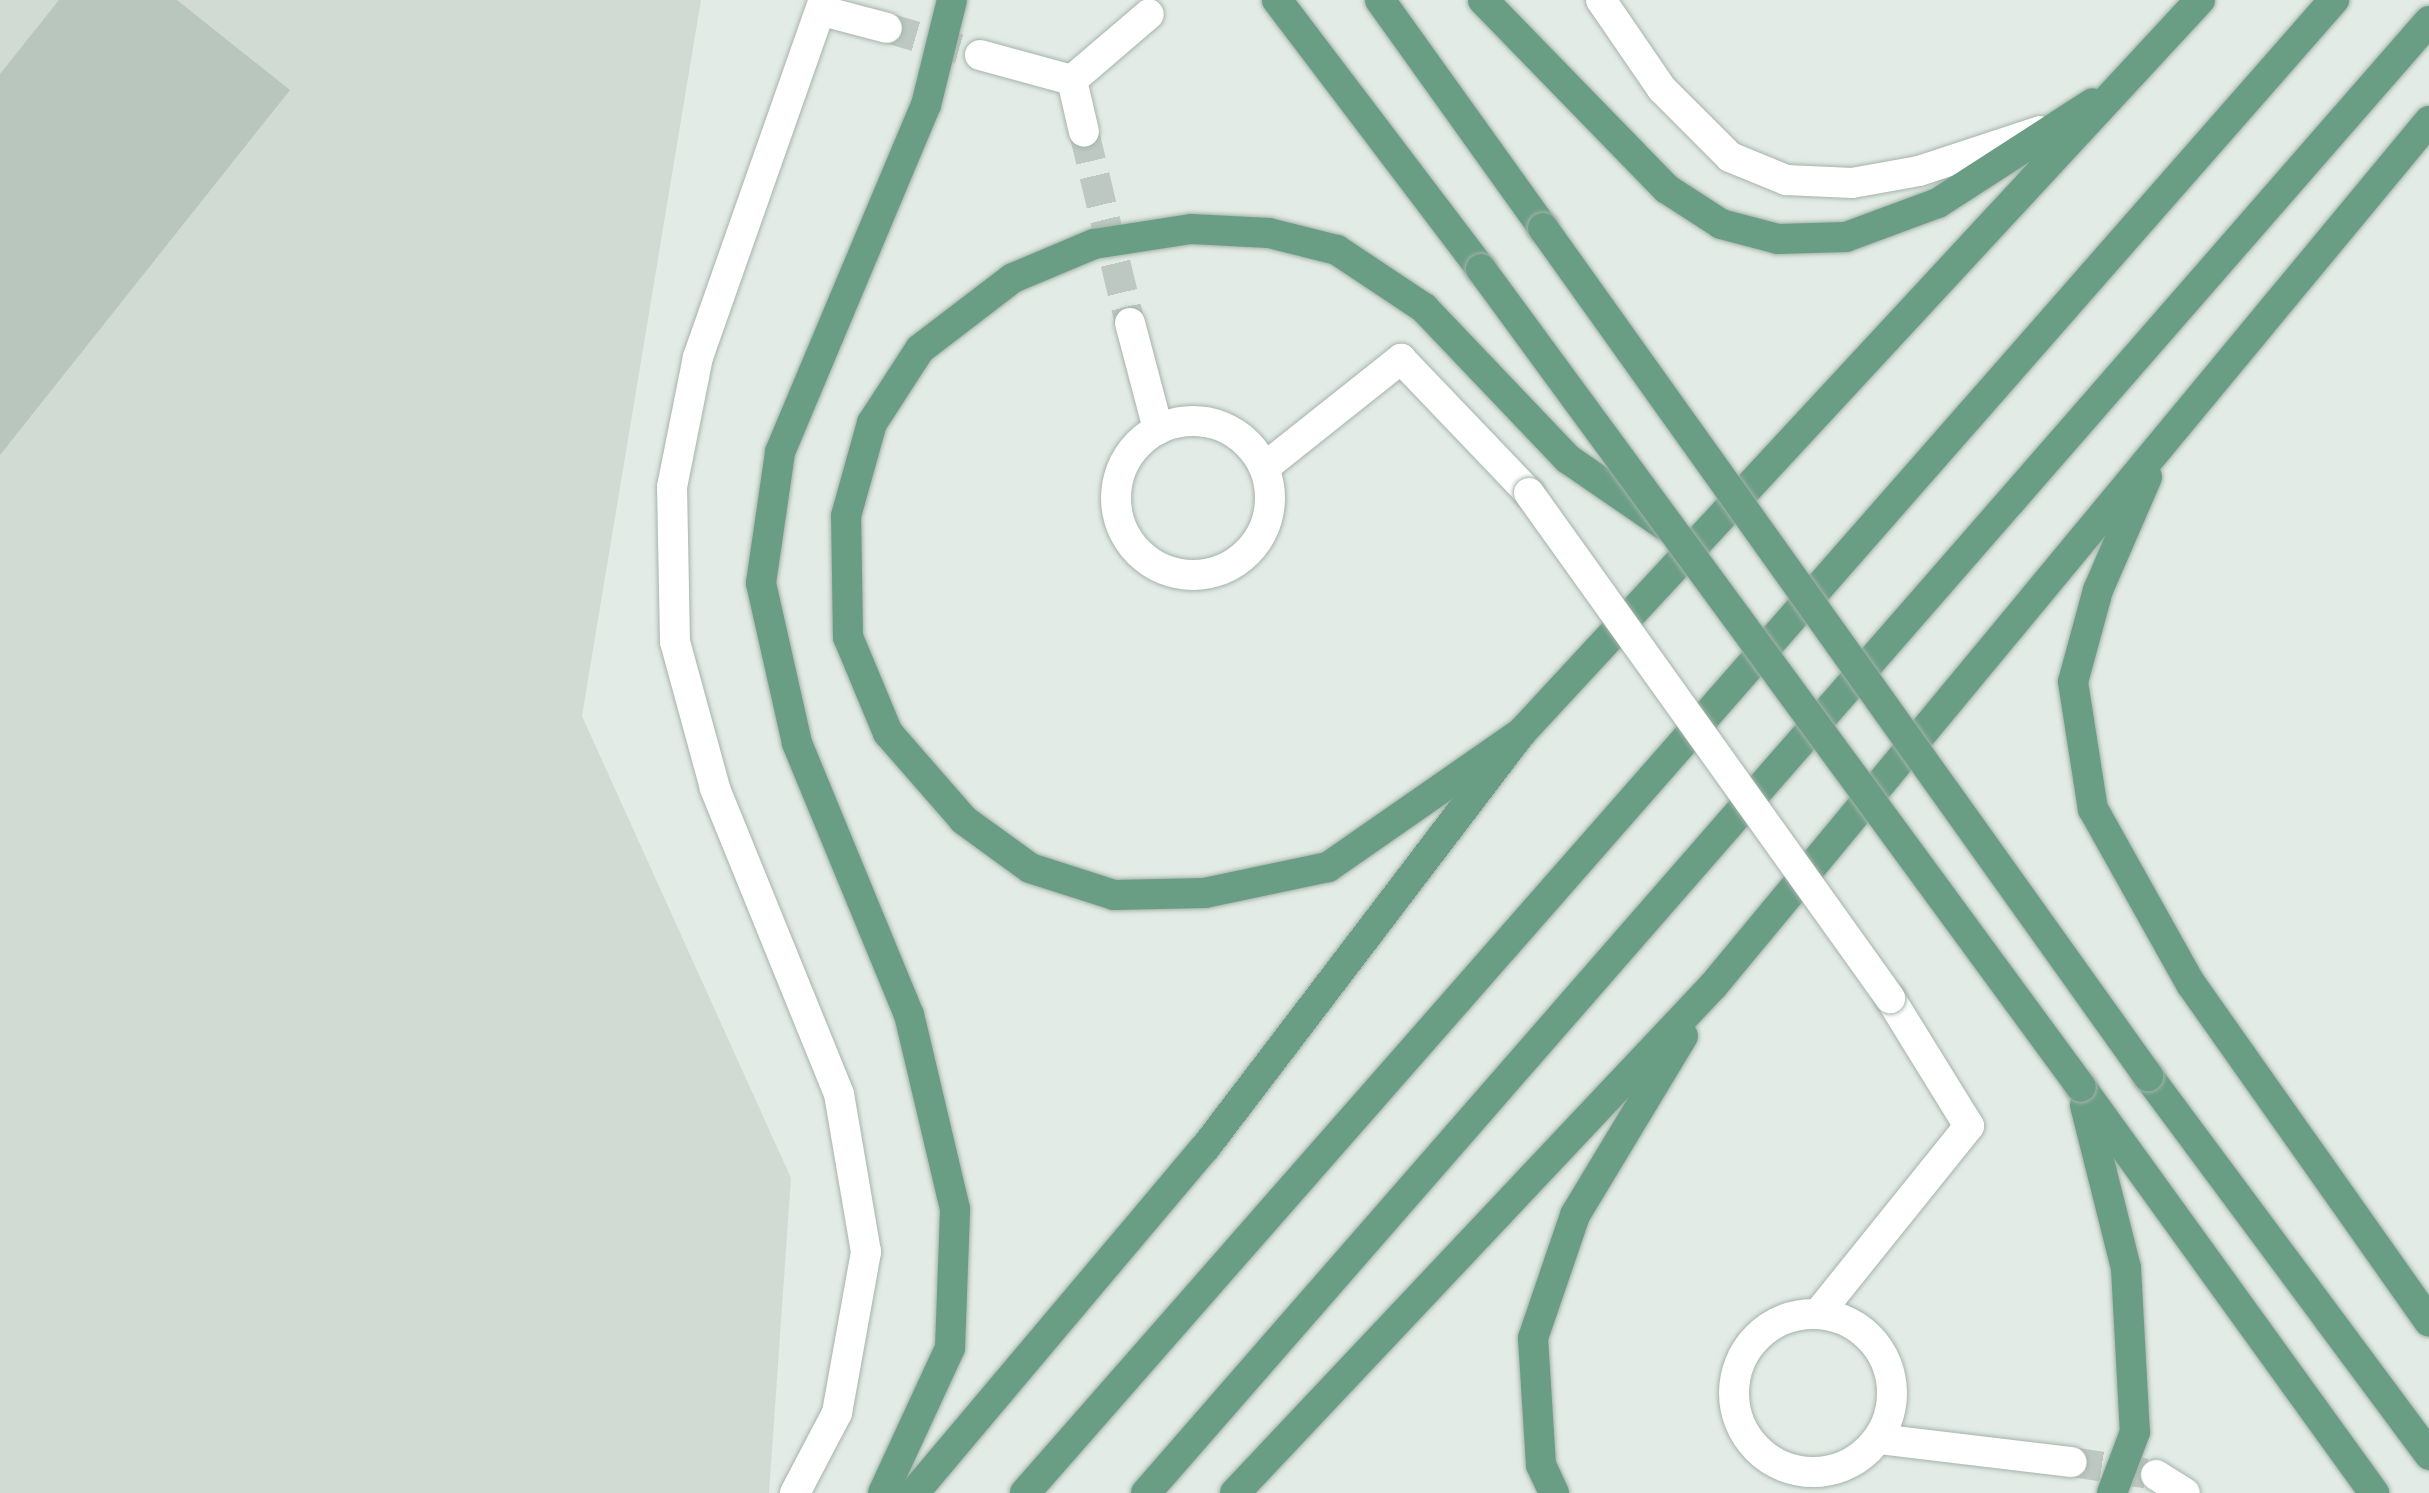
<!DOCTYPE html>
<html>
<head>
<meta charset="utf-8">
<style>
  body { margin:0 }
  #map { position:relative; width:2429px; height:1493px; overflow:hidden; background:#e2ebe5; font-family:"Fira Sans Condensed",sans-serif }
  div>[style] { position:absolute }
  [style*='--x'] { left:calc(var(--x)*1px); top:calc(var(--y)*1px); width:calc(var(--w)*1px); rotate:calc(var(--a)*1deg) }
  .built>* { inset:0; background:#d1dbd4 }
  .building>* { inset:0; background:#b8c6be }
  .minor-tunnel>* { height:30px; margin-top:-15px; transform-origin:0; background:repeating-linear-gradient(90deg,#bcc8c1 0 30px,transparent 0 45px) }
  .roads { filter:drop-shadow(0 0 2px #a5b3ab) drop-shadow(0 0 2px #a5b3ab) }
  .minor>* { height:30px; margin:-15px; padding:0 15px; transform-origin:15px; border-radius:15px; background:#fff }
  .minor>.ring { margin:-15px; padding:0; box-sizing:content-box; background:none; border:30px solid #fff; border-radius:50% }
  .primary>* { height:30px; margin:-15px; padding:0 15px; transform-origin:15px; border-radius:15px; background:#6a9e84 }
  .bridges { filter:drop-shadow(0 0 2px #a5b3ab) drop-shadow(0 0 2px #a5b3ab) }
  .minor-bridge>* { height:30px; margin:-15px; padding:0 15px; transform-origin:15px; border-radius:15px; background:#fff }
  .primary-bridge>* { height:30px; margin:-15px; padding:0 15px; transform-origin:15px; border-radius:15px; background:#6a9e84 }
  span { translate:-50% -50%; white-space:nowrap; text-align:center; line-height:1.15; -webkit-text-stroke:9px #f3f8f4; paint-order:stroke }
</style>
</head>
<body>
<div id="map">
  <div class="built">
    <div style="clip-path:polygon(0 0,701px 0,582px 716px,791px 1178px,769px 1493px,0 1493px)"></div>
  </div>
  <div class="building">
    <div style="clip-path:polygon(59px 0,177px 0,290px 90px,0 455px,0 74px)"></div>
  </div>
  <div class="minor-tunnel">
    <div style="--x:887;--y:28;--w:97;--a:16.2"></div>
    <div style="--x:1084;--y:132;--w:196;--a:76.5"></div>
    <div style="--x:2072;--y:1462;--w:85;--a:8.8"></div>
  </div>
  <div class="roads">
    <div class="minor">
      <div style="--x:1601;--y:0;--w:108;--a:55.6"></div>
      <div style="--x:1662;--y:89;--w:96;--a:45"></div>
      <div style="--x:1730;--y:157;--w:61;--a:22.3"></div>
      <div style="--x:1786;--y:180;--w:66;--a:2.6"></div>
      <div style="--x:1852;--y:183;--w:68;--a:-10.2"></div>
      <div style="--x:1919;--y:171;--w:127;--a:-18.3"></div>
      <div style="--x:823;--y:11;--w:66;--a:14.9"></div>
      <div style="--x:980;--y:55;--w:95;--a:15.2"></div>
      <div style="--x:1072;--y:80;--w:101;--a:-40.6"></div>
      <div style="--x:1072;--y:80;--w:53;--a:77"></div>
      <div style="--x:1130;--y:323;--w:110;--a:75.2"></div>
      <div class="ring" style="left:1116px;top:421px;width:124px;height:124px"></div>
      <div style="--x:1265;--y:467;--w:174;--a:-38.5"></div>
      <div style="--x:1401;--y:359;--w:185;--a:46.3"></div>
      <div class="ring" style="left:1734px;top:1314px;width:128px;height:128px"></div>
      <div style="--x:1818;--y:1314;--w:241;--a:-51.2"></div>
      <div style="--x:1969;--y:1126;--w:150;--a:-121.7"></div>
      <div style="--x:1878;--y:1439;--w:195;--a:6.8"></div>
      <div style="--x:2156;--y:1475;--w:34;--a:32"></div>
      <div style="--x:795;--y:1493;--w:90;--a:-62.3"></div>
      <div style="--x:837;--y:1413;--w:164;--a:-79.8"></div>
      <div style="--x:866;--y:1252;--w:160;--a:-99.7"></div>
      <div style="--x:839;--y:1094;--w:330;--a:-112.1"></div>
      <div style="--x:715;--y:788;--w:151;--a:-105.3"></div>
      <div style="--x:675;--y:642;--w:155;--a:-91.1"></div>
      <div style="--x:672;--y:487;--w:133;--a:-78.7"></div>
      <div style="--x:698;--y:357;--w:379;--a:-70.6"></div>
    </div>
    <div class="primary">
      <div style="--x:1277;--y:0;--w:338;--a:52.8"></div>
      <div style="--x:1380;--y:0;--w:280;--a:54.4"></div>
      <div style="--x:1483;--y:0;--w:264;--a:45.8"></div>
      <div style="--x:1667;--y:189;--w:64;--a:32.9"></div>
      <div style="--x:1721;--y:224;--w:59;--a:14.7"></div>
      <div style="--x:1778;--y:239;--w:68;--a:-1.7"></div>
      <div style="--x:1846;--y:237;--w:98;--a:-20.3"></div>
      <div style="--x:1938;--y:203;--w:184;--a:-32.8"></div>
      <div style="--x:2147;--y:477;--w:123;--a:113.4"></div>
      <div style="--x:2098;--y:590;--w:95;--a:105.2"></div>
      <div style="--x:2073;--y:682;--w:129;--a:81.1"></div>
      <div style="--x:2093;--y:809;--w:201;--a:60.8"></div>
      <div style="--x:2191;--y:984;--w:413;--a:54.8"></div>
      <div style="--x:1521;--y:733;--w:235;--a:145.2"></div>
      <div style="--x:1328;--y:867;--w:126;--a:168.1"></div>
      <div style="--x:1205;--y:893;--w:91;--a:178.7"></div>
      <div style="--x:1114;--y:895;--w:88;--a:-162.2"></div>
      <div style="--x:1030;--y:868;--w:82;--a:-144"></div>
      <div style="--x:964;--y:820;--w:116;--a:-131.1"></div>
      <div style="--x:888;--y:733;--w:104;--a:-112.6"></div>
      <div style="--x:848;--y:637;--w:121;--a:-90.9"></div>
      <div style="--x:846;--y:516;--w:97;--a:-74.4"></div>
      <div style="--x:872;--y:423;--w:88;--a:-57"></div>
      <div style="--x:920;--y:349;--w:117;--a:-37.4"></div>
      <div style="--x:1013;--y:278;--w:88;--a:-22.8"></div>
      <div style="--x:1094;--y:244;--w:98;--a:-8.8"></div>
      <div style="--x:1191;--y:229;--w:78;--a:2.9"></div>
      <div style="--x:1269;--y:233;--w:70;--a:14"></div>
      <div style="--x:1337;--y:250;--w:105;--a:33.7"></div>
      <div style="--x:1424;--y:308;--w:209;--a:46.4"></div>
      <div style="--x:1568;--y:459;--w:116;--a:34.5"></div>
      <div style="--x:2148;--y:1076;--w:472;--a:53.4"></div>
      <div style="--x:2081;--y:1087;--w:501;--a:54.18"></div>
      <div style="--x:2085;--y:1105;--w:168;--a:75.9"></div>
      <div style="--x:2126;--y:1268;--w:164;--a:86.9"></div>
      <div style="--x:2135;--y:1432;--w:65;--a:110.7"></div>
      <div style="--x:883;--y:1493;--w:160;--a:-65.2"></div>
      <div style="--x:950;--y:1348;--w:139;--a:-87.9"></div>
      <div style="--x:955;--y:1209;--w:199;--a:-103.3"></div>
      <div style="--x:909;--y:1015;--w:294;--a:-112.4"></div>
      <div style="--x:797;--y:743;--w:164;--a:-102.7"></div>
      <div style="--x:761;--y:583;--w:132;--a:-81.7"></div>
      <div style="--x:780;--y:452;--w:376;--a:-67.2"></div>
      <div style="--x:926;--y:105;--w:108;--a:-76.1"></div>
      <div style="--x:914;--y:1493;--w:451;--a:-49.9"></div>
      <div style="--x:1205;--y:1148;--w:522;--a:-52.71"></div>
      <div style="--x:1521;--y:733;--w:999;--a:-47.19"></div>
      <div style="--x:1025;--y:1493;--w:1986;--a:-48.76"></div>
      <div style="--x:1146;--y:1493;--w:1953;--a:-48.92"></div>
      <div style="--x:1235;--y:1493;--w:697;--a:-46.69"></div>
      <div style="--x:1713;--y:986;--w:1123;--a:-50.38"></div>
      <div style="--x:1554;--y:1493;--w:31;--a:-115"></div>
      <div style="--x:1541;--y:1465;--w:127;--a:-93.6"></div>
      <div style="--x:1533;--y:1338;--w:130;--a:-71.1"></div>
      <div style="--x:1575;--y:1215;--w:209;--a:-58.9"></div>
    </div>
  </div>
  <div class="bridges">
    <div class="minor-bridge">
      <div style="--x:1529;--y:493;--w:621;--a:54.44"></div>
    </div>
    <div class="primary-bridge">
      <div style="--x:1543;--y:228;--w:1042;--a:54.49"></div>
      <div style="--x:1481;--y:269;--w:1014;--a:53.74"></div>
    </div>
  </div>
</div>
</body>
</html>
